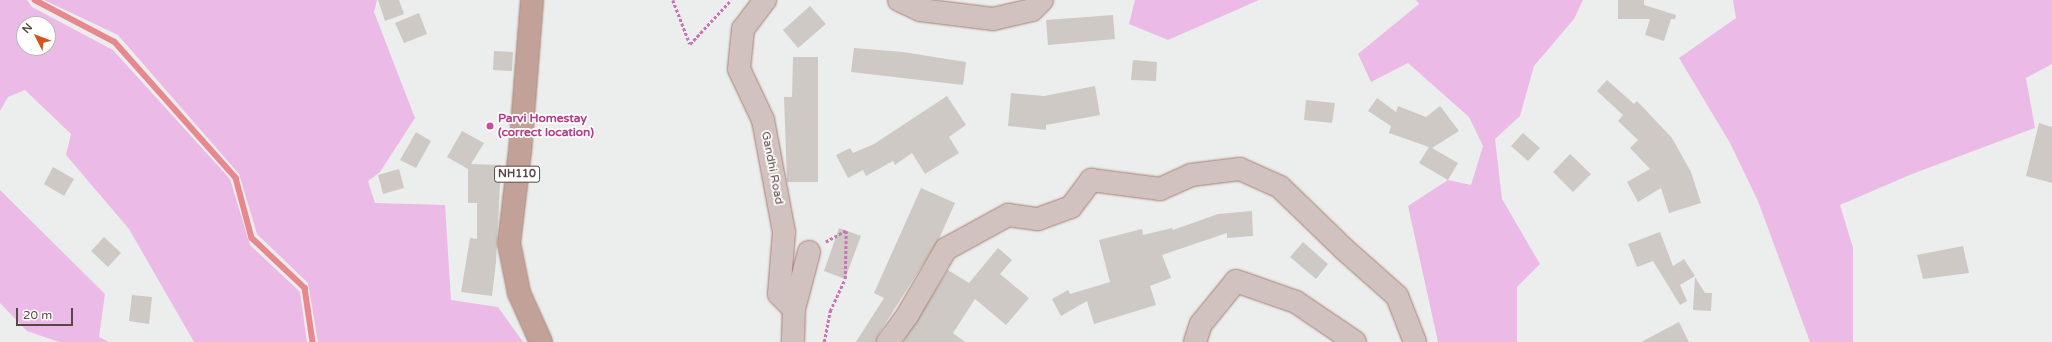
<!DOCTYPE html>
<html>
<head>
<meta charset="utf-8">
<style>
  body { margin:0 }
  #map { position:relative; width:2052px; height:342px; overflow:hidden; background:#ebeeed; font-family:"Varela Round",sans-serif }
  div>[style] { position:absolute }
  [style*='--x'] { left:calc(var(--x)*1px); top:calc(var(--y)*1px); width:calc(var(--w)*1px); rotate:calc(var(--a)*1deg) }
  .green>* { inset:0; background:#ecbae6 }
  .stream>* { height:5.5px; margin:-2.75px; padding:0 2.75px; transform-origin:2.75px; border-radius:2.75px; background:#e7888f }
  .building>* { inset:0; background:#cec9c5 }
  .path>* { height:2.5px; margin-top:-1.25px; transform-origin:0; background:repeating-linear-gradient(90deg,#c874b5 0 3px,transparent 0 5px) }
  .roads { filter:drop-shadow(0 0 1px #a57d70) drop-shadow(0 0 1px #a57d70) }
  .minor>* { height:22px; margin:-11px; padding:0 11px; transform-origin:11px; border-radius:11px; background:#d1c2bf }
  .trunk>* { height:22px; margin:-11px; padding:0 11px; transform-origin:11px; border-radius:11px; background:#c2a298 }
  .dots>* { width:11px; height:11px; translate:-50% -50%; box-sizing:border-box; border:2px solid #fff; border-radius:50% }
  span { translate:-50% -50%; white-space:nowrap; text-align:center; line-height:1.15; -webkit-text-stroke:3.5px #fff; paint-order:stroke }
  .shield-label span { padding:1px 3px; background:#fff; border:1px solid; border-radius:3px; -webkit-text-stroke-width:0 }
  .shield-label { font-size:11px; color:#584845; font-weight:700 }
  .hotel-label { font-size:12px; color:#b23c85; font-weight:700 }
  .left { translate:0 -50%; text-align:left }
  .street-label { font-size:12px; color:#584845 }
  .north { position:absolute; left:16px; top:16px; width:40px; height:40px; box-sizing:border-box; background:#fff; border:1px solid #bcb6b5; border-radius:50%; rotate:312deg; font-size:11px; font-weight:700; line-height:16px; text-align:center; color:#584845 }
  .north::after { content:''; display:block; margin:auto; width:14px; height:18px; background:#d4531f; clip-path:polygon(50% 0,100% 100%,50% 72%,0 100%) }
  .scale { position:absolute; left:16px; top:308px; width:57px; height:18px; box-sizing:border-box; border:2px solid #584845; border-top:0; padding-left:5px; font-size:12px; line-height:14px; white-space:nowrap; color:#584845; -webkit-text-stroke:3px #fff; paint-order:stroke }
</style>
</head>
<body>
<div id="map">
  <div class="green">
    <div style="clip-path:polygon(evenodd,0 0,27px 0,32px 7px,113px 50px,230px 179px,250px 245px,300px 292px,307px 342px,194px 342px,129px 229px,66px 155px,71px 134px,25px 90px,8px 97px,0 111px,0 0,24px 24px,48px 24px,48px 48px,24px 48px,24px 24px)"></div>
    <div style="clip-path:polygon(44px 0,377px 0,374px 12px,415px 118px,380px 172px,368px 181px,375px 203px,445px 205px,451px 300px,498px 307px,523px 342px,318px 342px,308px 283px,257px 234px,239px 174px,118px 35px)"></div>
    <div style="clip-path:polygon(1135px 0,1259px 0,1168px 40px,1129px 24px)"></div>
    <div style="clip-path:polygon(1416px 0,1583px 0,1574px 19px,1534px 66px,1520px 116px,1495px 139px,1502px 199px,1540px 264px,1517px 287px,1517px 342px,1438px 342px,1408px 206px,1448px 180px,1471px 185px,1483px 146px,1469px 117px,1408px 63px,1371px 82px,1358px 54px,1419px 4px)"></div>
    <div style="clip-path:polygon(1733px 0,2052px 0,2052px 64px,2026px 78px,2035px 128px,1912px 174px,1840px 205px,1853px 248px,1853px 342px,1810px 342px,1758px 201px,1730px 143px,1679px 58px,1736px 18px)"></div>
    <div style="clip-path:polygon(0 190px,105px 294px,99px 337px,109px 342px,59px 342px,27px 331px,0 303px)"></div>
  </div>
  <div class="stream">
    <div style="--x:35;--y:0;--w:90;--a:27.7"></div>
    <div style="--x:115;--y:42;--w:182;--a:48.3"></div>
    <div style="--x:236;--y:178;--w:62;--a:75.1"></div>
    <div style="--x:252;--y:238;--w:73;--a:43.3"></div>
    <div style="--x:305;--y:288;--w:55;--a:81.6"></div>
  </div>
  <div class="building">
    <div style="clip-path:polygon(378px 0,399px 0,404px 14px,385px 21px)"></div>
    <div style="clip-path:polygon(1618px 0,1644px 0,1644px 5px,1676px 15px,1675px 19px,1671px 19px,1664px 41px,1645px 35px,1650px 19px,1618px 19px)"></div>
    <div style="clip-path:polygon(810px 6px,826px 24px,798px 48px,783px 30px)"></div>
    <div style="clip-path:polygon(419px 13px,427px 34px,404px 43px,395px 23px)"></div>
    <div style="clip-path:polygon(1113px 15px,1115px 39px,1048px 45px,1046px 20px)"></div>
    <div style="clip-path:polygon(854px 48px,903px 52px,966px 62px,963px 85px,851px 72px)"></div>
    <div style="clip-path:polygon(494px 51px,513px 52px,512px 71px,493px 70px)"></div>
    <div style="clip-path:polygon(793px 57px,818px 57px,818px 182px,787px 182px,784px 97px,792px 97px)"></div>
    <div style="clip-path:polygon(1133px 60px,1157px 62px,1156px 81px,1131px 80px)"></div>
    <div style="clip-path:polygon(1607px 80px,1634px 104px,1637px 101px,1672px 138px,1691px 172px,1701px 203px,1669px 213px,1661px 188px,1638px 202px,1627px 182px,1650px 169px,1630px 148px,1638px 140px,1618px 121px,1623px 115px,1597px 91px)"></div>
    <div style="clip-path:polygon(1095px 86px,1100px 115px,1046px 125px,1046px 130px,1008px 126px,1011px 93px,1044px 96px)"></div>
    <div style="clip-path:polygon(947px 96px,966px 125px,949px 137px,959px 153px,925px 174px,912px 153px,895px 165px,893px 161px,866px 176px,863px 170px,848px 178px,836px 155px,850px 148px,853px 153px,874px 144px)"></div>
    <div style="clip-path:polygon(1377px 98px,1396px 112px,1398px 106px,1426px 117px,1440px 106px,1459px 131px,1432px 148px,1458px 163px,1448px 180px,1419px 163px,1429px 147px,1389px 133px,1391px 126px,1368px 111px)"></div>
    <div style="clip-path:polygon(1306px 100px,1335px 103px,1332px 123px,1304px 120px)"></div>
    <div style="clip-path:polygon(2039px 123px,2052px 127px,2052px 183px,2026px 176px)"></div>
    <div style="clip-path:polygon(462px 131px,484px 143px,471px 164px,501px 165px,496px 262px,492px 296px,461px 292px,470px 238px,477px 239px,477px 203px,468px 203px,468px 169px,447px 157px)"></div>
    <div style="clip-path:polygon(416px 132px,431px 141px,416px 168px,400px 160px)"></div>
    <div style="clip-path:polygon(1523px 133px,1540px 148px,1528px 161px,1511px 146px)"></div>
    <div style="clip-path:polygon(1570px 154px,1591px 174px,1573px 192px,1553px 172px)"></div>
    <div style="clip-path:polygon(53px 167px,74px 179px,64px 196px,44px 184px)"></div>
    <div style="clip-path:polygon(399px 169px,404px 188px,383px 194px,378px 175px)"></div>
    <div style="clip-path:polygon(921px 188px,955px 203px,939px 239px,878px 335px,876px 342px,856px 342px,884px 298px,874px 293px)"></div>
    <div style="clip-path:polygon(1252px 211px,1253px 236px,1227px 238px,1227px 233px,1162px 255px,1171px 278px,1150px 286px,1156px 305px,1094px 324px,1087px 301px,1061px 316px,1052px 299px,1068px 290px,1070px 294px,1110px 282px,1099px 240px,1142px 229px,1143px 235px,1172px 228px,1173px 230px,1218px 214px)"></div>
    <div style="clip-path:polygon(839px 228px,861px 236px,845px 279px,824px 271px)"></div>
    <div style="clip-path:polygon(1660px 232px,1673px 266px,1684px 259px,1695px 276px,1680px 285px,1687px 301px,1680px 305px,1653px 261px,1637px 267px,1628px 244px)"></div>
    <div style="clip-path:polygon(104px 237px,121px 253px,108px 267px,91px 251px)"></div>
    <div style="clip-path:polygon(1303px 242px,1328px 264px,1316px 279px,1290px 257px)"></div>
    <div style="clip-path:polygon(1963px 246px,1969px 273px,1923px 279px,1917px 255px)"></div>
    <div style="clip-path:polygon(998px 248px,1012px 260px,1000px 274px,1029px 298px,1006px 325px,975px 299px,953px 333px,965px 342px,903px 342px,948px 270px,969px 283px)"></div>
    <div style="clip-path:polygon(1695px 277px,1705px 293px,1712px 293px,1711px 311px,1693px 310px)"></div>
    <div style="clip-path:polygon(132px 295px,152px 297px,149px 324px,129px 321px)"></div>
    <div style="clip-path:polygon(1679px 322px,1689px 342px,1641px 342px)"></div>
  </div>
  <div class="path">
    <div style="--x:673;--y:0;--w:47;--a:68.9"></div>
    <div style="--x:690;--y:44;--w:60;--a:-47"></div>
    <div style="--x:824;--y:342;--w:32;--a:-79"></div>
    <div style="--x:830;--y:311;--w:35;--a:-65"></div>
    <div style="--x:845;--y:279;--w:48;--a:-88.8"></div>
    <div style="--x:846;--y:231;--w:23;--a:151"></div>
  </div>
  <div class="roads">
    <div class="minor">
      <div style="--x:765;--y:0;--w:36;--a:127"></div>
      <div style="--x:743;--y:29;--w:40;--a:95.7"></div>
      <div style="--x:739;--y:69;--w:56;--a:64.8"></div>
      <div style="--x:763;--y:120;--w:114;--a:79.4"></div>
      <div style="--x:784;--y:232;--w:62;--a:94.6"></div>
      <div style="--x:779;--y:294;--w:21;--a:45"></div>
      <div style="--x:794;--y:309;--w:33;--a:92"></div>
      <div style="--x:899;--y:0;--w:23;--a:25"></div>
      <div style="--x:920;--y:10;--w:74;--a:7"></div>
      <div style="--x:993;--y:19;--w:40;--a:-13"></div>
      <div style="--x:1032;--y:10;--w:14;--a:-45"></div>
      <div style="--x:794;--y:309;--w:59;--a:-75.3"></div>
      <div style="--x:888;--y:342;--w:32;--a:-54"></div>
      <div style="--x:907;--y:316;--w:78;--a:-59.8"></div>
      <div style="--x:946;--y:249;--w:71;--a:-28.7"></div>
      <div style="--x:1008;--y:215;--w:30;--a:8"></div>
      <div style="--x:1038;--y:219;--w:35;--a:-20"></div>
      <div style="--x:1071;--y:207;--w:34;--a:-53"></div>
      <div style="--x:1091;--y:180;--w:70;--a:7.4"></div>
      <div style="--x:1160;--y:189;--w:34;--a:-24"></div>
      <div style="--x:1191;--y:175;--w:49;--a:-7"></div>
      <div style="--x:1240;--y:169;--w:44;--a:24.2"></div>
      <div style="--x:1280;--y:187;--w:89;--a:44.1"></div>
      <div style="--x:1344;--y:249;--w:71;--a:41.6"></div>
      <div style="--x:1397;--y:296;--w:49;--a:68.6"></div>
      <div style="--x:1195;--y:342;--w:19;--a:-72"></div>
      <div style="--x:1201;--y:324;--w:55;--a:-50.9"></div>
      <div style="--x:1236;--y:281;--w:64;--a:19.3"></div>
      <div style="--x:1296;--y:302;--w:71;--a:34.1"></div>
    </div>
    <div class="trunk">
      <div style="--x:532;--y:0;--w:151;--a:94.5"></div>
      <div style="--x:520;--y:151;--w:93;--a:96.8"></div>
      <div style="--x:509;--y:243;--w:51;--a:78.7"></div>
      <div style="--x:519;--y:293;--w:54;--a:65.8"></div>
    </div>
  </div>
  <div class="dots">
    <div style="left:490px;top:126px;background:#d1479c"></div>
  </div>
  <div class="shield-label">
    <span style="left:517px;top:174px">NH110</span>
  </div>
  <div class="hotel-label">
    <span class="left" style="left:498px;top:126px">Parvi Homestay<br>(correct location)</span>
  </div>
  <div class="street-label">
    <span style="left:772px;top:168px;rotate:79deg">Gandhi Road</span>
  </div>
  <div class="north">N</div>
  <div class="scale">20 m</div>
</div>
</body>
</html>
